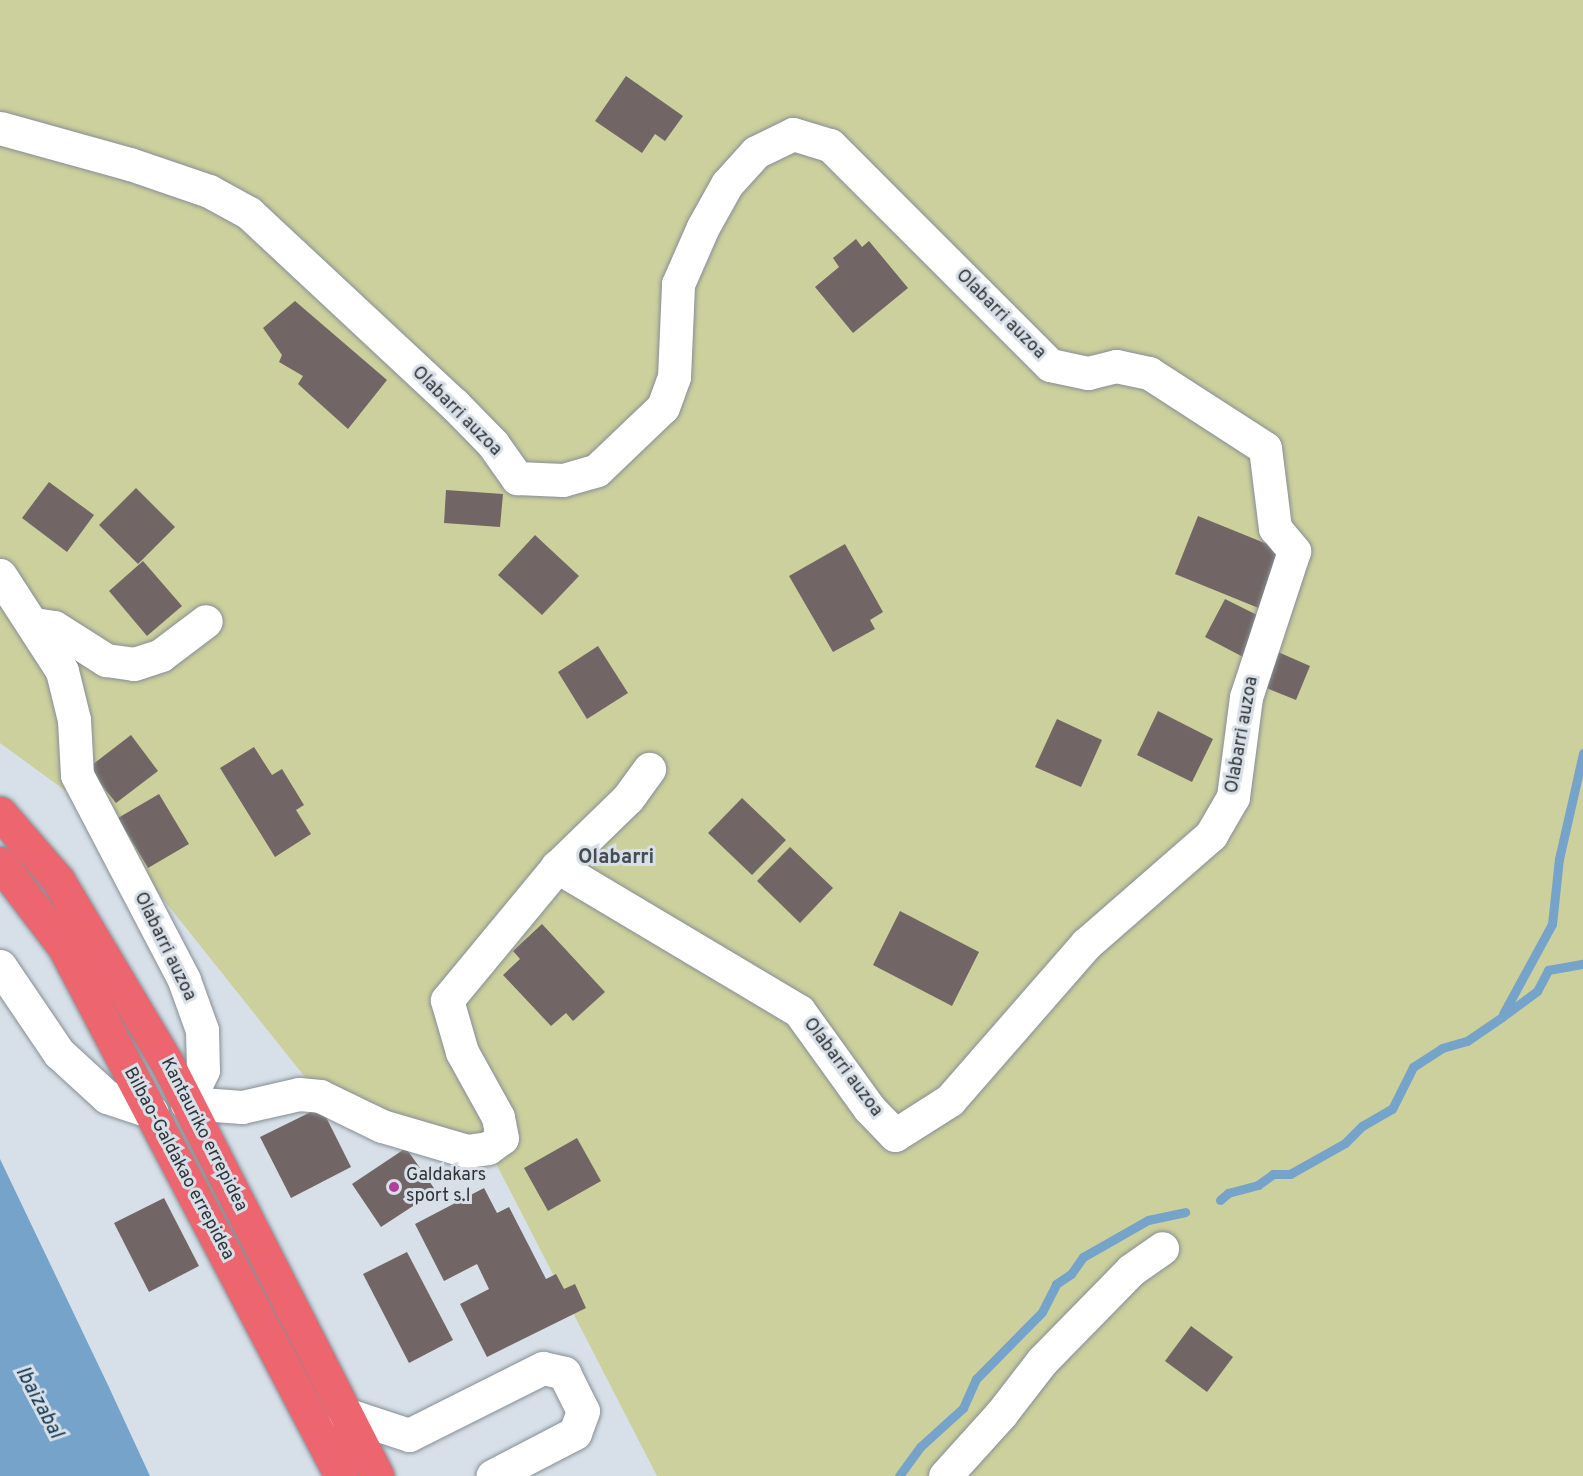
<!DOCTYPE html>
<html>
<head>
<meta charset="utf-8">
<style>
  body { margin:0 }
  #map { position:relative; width:1583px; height:1476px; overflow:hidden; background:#d7e0e8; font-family:Overpass,sans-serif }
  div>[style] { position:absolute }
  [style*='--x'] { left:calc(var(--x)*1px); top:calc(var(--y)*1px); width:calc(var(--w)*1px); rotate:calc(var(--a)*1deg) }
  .green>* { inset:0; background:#ccd09c }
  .water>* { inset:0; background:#75a3ca }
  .stream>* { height:9px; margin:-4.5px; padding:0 4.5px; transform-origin:4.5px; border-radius:4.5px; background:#75a3ca }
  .building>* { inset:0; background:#716665 }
  .roads { filter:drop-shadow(0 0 2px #868e95) drop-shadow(0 0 2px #868e95) }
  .minor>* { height:33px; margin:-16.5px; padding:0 16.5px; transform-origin:16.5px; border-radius:16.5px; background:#fff }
  .highway>* { height:33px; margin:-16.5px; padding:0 16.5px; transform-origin:16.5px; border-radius:16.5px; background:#ed656f }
  .dots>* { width:16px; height:16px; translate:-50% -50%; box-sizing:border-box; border:3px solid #d7e0e8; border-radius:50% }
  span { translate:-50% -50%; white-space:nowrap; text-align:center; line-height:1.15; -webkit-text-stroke:6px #d7e0e8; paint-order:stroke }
  .street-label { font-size:18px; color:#303336 }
  .poi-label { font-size:18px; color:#303336 }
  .left { translate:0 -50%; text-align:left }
  .neighbourhood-label { font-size:20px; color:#454d53; font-weight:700 }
  .water-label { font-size:20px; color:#0e324d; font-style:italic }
</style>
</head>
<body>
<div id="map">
  <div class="green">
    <div style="clip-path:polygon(0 0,1583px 0,1583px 1476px,657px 1476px,488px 1148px,320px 1096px,92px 810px,0 743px)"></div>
  </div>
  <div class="water">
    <div style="clip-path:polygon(0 1159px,107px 1383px,150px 1476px,0 1476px)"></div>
  </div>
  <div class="stream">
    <div style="--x:1503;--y:1014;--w:102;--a:-61.4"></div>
    <div style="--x:1552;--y:924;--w:65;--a:-83.9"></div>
    <div style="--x:1559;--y:859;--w:109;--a:-77.2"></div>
    <div style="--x:1220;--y:1200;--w:11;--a:-41"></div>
    <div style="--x:1228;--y:1193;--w:31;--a:-15"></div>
    <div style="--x:1258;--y:1185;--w:19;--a:-36"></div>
    <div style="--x:1273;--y:1174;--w:17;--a:0"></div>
    <div style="--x:1290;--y:1174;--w:63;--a:-29.4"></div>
    <div style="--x:1345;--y:1143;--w:24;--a:-45"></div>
    <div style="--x:1362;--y:1126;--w:34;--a:-30"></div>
    <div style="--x:1392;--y:1109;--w:47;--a:-63.4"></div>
    <div style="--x:1413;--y:1067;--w:35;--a:-33"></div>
    <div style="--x:1442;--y:1048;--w:26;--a:-16"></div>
    <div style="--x:1467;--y:1041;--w:42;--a:-34.4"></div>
    <div style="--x:1502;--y:1017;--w:44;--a:-36.6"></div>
    <div style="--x:1537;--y:991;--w:24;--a:-62"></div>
    <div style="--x:1548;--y:970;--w:36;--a:-10"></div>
    <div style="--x:899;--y:1476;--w:36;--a:-54"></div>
    <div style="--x:920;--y:1447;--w:58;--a:-42.2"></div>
    <div style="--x:963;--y:1408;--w:32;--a:-66"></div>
    <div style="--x:976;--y:1379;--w:94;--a:-45.4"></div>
    <div style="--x:1042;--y:1312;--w:31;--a:-63"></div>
    <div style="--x:1056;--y:1284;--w:18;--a:-34"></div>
    <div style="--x:1071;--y:1274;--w:21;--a:-55"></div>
    <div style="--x:1083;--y:1257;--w:75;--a:-29.6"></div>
    <div style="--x:1148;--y:1220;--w:38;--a:-12"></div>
  </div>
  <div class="building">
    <div style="clip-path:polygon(626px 76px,683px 116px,665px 141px,655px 134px,642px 153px,595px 121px)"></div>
    <div style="clip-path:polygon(856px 239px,862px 247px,869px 241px,908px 288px,853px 333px,815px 287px,839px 267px,833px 258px)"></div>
    <div style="clip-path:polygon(295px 301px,387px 380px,348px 429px,298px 384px,303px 376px,279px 362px,282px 355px,263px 328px)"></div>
    <div style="clip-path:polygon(49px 482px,94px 515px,67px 552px,22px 518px)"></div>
    <div style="clip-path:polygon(136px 488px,175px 527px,138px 564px,99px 525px)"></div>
    <div style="clip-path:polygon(446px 490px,503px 494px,500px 527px,444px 523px)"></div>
    <div style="clip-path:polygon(1198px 516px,1284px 551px,1261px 609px,1175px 574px)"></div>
    <div style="clip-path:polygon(535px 535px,579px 576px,542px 615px,498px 575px)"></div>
    <div style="clip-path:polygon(845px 544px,883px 612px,870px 620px,875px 629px,833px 652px,789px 576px)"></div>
    <div style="clip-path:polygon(143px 561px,182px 606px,147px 636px,109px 591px)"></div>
    <div style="clip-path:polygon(1225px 599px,1265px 619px,1245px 658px,1205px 637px)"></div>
    <div style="clip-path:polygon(598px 646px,628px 693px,587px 719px,558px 672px)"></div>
    <div style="clip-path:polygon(1278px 652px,1310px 666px,1296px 700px,1264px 687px)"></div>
    <div style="clip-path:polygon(1158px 711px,1213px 739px,1192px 782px,1137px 755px)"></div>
    <div style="clip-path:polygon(1057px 719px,1102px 740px,1081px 787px,1035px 767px)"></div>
    <div style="clip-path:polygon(131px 735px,158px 771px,116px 803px,88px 768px)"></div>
    <div style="clip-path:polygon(254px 747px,272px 775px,282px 769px,304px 805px,296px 810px,311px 834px,275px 857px,220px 768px)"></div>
    <div style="clip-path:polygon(159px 794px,189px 844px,148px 868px,118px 818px)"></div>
    <div style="clip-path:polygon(742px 798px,786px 840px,752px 875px,708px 833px)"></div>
    <div style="clip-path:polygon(790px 847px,833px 888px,800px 923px,757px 881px)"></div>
    <div style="clip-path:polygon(900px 911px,979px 952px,952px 1006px,873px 965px)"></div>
    <div style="clip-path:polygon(542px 924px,605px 992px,573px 1021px,566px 1013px,551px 1026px,503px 975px,520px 959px,513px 951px)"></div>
    <div style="clip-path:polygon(321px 1107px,351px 1167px,291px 1198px,260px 1137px)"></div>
    <div style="clip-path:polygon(577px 1138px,601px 1181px,548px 1211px,524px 1168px)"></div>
    <div style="clip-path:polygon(406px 1148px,436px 1191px,381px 1227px,352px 1184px)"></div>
    <div style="clip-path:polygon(484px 1188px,497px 1213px,509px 1207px,546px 1279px,556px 1274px,564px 1289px,575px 1284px,586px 1308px,487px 1357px,460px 1304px,489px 1289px,477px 1264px,444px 1281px,415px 1224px)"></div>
    <div style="clip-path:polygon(164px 1198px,199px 1266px,149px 1292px,114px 1223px)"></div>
    <div style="clip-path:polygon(407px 1252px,453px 1340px,409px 1363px,363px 1274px)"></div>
    <div style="clip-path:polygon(1191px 1326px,1233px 1357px,1207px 1392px,1165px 1361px)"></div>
  </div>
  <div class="roads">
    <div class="minor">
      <div style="--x:0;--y:128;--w:135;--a:15.5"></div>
      <div style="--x:130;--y:164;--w:83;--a:18.9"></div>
      <div style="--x:209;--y:191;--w:46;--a:28.8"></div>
      <div style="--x:249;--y:213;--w:280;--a:43"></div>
      <div style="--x:454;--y:404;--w:56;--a:45.7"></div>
      <div style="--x:493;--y:444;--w:42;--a:54.8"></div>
      <div style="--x:517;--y:478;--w:46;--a:2.5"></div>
      <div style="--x:563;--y:480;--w:35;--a:-16"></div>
      <div style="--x:597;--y:470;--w:91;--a:-43.7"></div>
      <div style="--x:663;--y:407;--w:32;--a:-70"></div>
      <div style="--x:674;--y:377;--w:93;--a:-87.5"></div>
      <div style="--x:678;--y:284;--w:62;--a:-66.3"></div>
      <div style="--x:703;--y:227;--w:49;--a:-60.8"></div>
      <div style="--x:727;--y:184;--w:43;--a:-47.8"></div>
      <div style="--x:756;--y:152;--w:41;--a:-25.9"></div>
      <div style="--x:793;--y:134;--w:39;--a:17"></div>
      <div style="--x:830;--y:145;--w:311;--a:45"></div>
      <div style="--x:1050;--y:365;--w:39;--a:12"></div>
      <div style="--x:1088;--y:373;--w:29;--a:-14"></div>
      <div style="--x:1116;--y:366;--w:34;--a:12"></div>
      <div style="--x:1149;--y:373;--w:138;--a:32.9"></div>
      <div style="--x:1265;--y:448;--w:81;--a:82.9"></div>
      <div style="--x:1275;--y:528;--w:30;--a:50"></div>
      <div style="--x:1294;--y:551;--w:154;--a:108.2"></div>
      <div style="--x:1246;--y:697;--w:101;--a:97.4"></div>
      <div style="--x:1233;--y:797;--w:44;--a:120.1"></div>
      <div style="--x:1211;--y:835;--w:166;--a:138.9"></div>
      <div style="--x:1086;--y:944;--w:207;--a:131.1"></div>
      <div style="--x:950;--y:1100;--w:65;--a:147.5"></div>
      <div style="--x:895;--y:1135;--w:37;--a:-134"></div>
      <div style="--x:869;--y:1108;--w:120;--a:-125.8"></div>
      <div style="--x:799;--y:1011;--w:282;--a:-149.2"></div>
      <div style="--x:0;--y:575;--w:114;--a:57.1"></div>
      <div style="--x:62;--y:671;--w:50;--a:76.2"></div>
      <div style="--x:74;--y:720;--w:55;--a:86.9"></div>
      <div style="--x:77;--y:775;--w:231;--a:62.4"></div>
      <div style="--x:184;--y:980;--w:53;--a:70.2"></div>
      <div style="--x:202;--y:1030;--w:40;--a:88.6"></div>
      <div style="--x:203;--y:1070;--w:37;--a:116"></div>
      <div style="--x:187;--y:1103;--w:55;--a:4.2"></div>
      <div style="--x:242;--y:1107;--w:58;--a:-12.8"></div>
      <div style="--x:299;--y:1094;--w:21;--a:5"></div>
      <div style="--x:320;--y:1096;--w:69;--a:25.8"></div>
      <div style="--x:382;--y:1126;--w:89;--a:16.4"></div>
      <div style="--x:467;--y:1151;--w:21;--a:-8"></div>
      <div style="--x:488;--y:1148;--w:17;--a:-36"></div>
      <div style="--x:502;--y:1138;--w:21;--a:-101"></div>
      <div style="--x:498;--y:1117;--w:74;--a:-119"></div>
      <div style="--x:462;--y:1052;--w:54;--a:-106.1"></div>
      <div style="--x:447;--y:1000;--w:173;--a:-50.4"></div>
      <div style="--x:557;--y:867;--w:99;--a:-44.2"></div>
      <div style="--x:628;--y:798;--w:36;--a:-54"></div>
      <div style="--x:34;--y:624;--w:20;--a:9"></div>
      <div style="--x:54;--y:627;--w:62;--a:32.4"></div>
      <div style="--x:106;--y:660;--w:28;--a:8"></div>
      <div style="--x:134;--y:664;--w:28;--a:-18"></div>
      <div style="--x:161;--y:655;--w:56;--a:-37.1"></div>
      <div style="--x:0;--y:966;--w:105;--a:55.9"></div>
      <div style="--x:59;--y:1053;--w:65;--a:42.5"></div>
      <div style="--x:107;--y:1097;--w:47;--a:18.4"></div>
      <div style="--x:345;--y:1414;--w:67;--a:18.2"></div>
      <div style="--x:409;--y:1435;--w:150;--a:-26.6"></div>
      <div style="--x:543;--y:1368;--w:22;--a:13"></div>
      <div style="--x:564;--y:1373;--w:42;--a:63.4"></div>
      <div style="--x:583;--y:1411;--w:23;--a:110"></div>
      <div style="--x:575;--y:1433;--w:93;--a:152.6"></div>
      <div style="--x:945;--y:1476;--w:84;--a:-47.9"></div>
      <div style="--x:1001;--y:1414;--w:67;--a:-52.3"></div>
      <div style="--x:1042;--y:1361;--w:127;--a:-45.6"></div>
      <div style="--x:1131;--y:1270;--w:38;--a:-35"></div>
    </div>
    <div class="highway">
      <div style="--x:0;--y:813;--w:89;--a:49.1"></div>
      <div style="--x:58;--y:880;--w:211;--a:59.2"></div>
      <div style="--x:166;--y:1061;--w:466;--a:63"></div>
      <div style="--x:0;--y:863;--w:106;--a:52.7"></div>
      <div style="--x:64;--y:947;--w:597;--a:62.36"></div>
    </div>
  </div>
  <div class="dots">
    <div style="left:394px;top:1187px;background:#b23f9a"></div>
  </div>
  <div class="street-label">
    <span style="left:1000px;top:315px;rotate:45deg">Olabarri auzoa</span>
    <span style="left:456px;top:412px;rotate:45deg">Olabarri auzoa</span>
    <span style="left:1243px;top:735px;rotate:-80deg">Olabarri auzoa</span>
    <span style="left:164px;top:947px;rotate:64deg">Olabarri auzoa</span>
    <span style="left:842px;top:1068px;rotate:53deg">Olabarri auzoa</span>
    <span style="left:203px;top:1135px;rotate:63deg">Kantauriko errepidea</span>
    <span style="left:178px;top:1164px;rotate:62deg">Bilbao-Galdakao errepidea</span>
  </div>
  <div class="poi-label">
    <span class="left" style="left:406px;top:1187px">Galdakars<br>sport s.l</span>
  </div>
  <div class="neighbourhood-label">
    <span style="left:616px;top:858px">Olabarri</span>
  </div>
  <div class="water-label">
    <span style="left:38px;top:1403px;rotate:62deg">Ibaizabal</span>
  </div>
</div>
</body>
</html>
